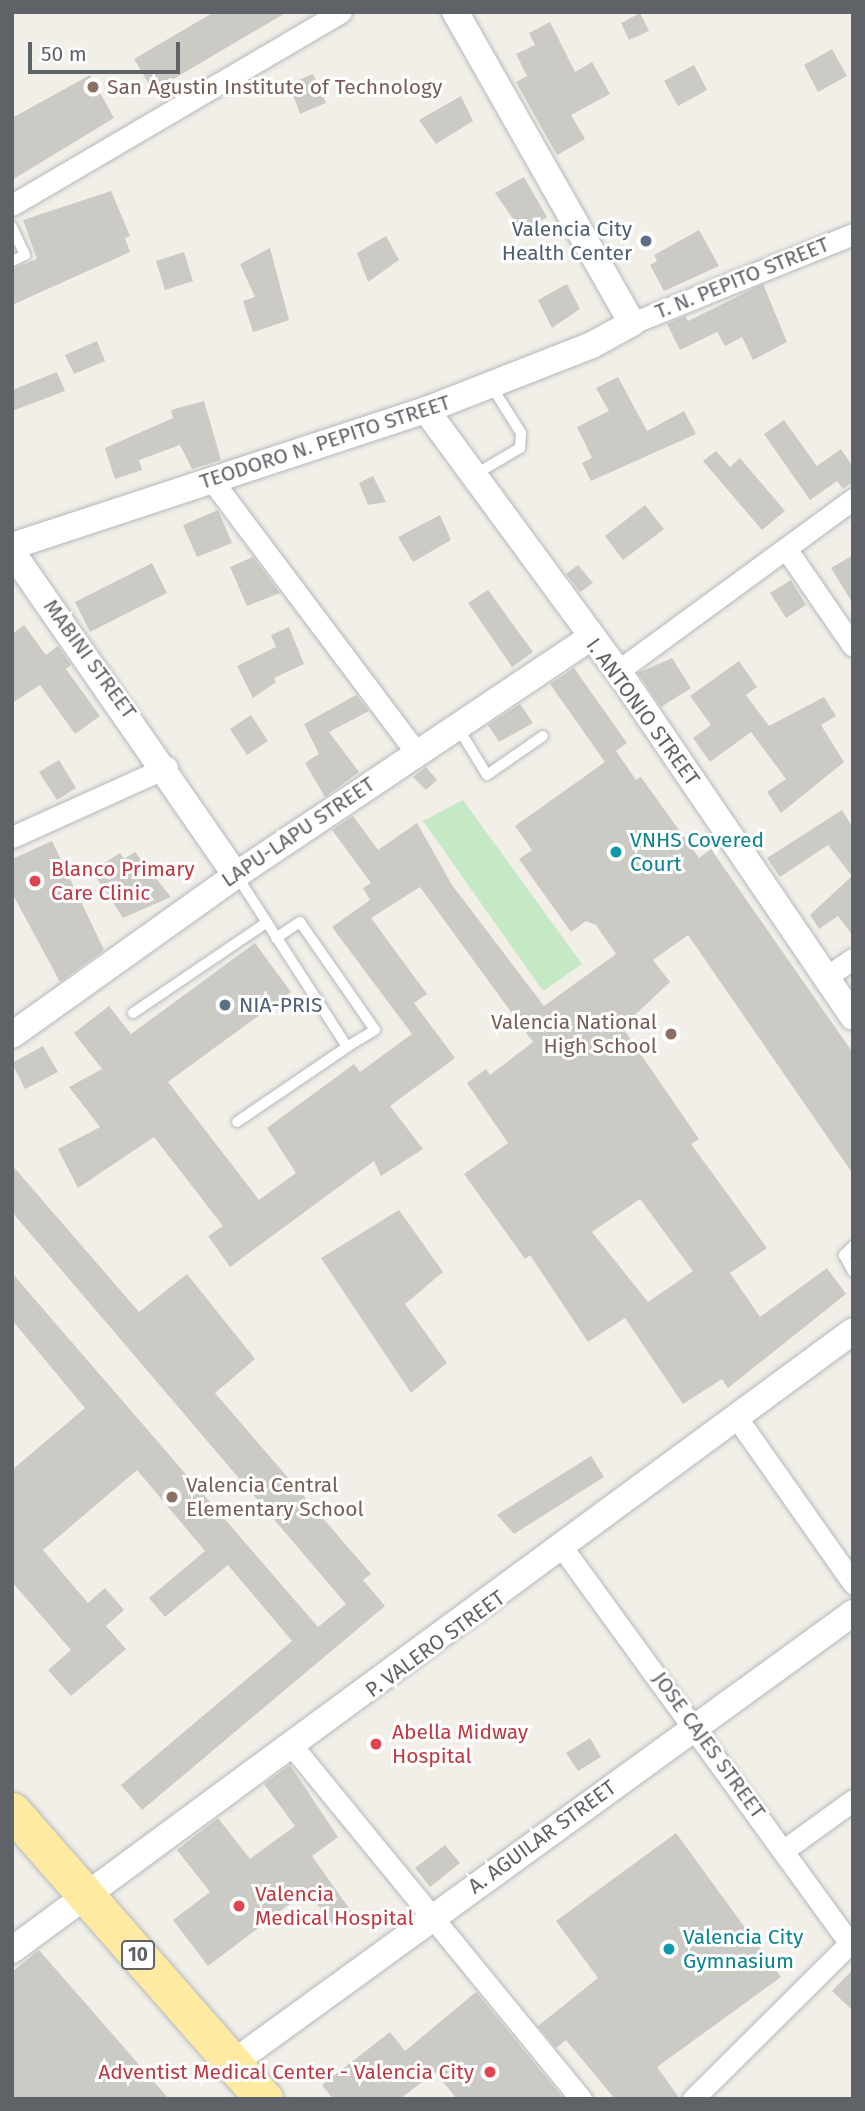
<!DOCTYPE html>
<html>
<head>
<meta charset="utf-8">
<style>
  body { margin:0 }
  #map { position:relative; width:865px; height:2111px; overflow:hidden; background:#f1efe8; font-family:"Fira Sans",sans-serif }
  div>[style] { position:absolute }
  [style*='--x'] { left:calc(var(--x)*1px); top:calc(var(--y)*1px); width:calc(var(--w)*1px); rotate:calc(var(--a)*1deg) }
  .green>* { inset:0; background:#c5e8c5 }
  .building>* { inset:0; background:#cccac5 }
  .roads { filter:drop-shadow(0 0 2px #b5b8bc) drop-shadow(0 0 2px #b5b8bc) }
  .service>* { height:10px; margin:-5px; padding:0 5px; transform-origin:5px; border-radius:5px; background:#fff }
  .minor>* { height:21px; margin:-10.5px; padding:0 10.5px; transform-origin:10.5px; border-radius:10.5px; background:#fff }
  .tertiary>* { height:26px; margin:-13px; padding:0 13px; transform-origin:13px; border-radius:13px; background:#fff }
  .trunk>* { height:37px; margin:-18.5px; padding:0 18.5px; transform-origin:18.5px; border-radius:18.5px; background:#feeaa1 }
  .dots>* { width:19px; height:19px; translate:-50% -50%; box-sizing:border-box; border:4px solid #fff; border-radius:50% }
  span { translate:-50% -50%; white-space:nowrap; text-align:center; line-height:1.15; -webkit-text-stroke:6px #fff; paint-order:stroke }
  .shield-label span { padding:2px 5px; background:#fff; border:2px solid; border-radius:5px; -webkit-text-stroke-width:0 }
  .shield-label { font-size:19px; color:#5f6368; font-weight:700 }
  .education-label { font-size:21px; color:#785e54 }
  .left { translate:0 -50%; text-align:left }
  .right { translate:-100% -50%; text-align:right }
  .service-label { font-size:21px; color:#4e5e75 }
  .street-label { font-size:21px; color:#5f6368 }
  .culture-label { font-size:21px; color:#0d838f }
  .health-label { font-size:21px; color:#be3a42 }
  .frame { position:absolute; inset:0; border:14px solid #5f6368; pointer-events:none }
  .scale { position:absolute; left:28px; top:42px; width:152px; height:32px; box-sizing:border-box; border:4px solid #5f6368; border-top:0; padding-left:9px; font-size:21px; line-height:24px; white-space:nowrap; color:#5f6368; -webkit-text-stroke:5px #fff; paint-order:stroke }
</style>
</head>
<body>
<div id="map">
  <div class="green">
    <div style="clip-path:polygon(463px 800px,582px 964px,543px 991px,423px 821px)"></div>
  </div>
  <div class="building">
    <div style="clip-path:polygon(214px 12px,287px 12px,153px 91px,134px 59px)"></div>
    <div style="clip-path:polygon(640px 13px,649px 31px,629px 40px,621px 23px)"></div>
    <div style="clip-path:polygon(550px 22px,575px 72px,592px 62px,610px 94px,571px 115px,585px 139px,557px 155px,516px 82px,527px 76px,516px 54px,535px 45px,529px 33px)"></div>
    <div style="clip-path:polygon(832px 49px,847px 76px,818px 92px,804px 65px)"></div>
    <div style="clip-path:polygon(694px 65px,707px 90px,678px 106px,664px 81px)"></div>
    <div style="clip-path:polygon(313px 74px,326px 103px,300px 114px,289px 84px)"></div>
    <div style="clip-path:polygon(90px 75px,114px 118px,12px 180px,12px 118px)"></div>
    <div style="clip-path:polygon(461px 96px,473px 121px,436px 144px,419px 120px)"></div>
    <div style="clip-path:polygon(524px 177px,547px 217px,523px 233px,495px 193px)"></div>
    <div style="clip-path:polygon(111px 191px,130px 236px,125px 238px,130px 252px,12px 305px,12px 269px,37px 259px,23px 220px)"></div>
    <div style="clip-path:polygon(699px 230px,719px 266px,664px 291px,650px 265px,657px 261px,654px 255px)"></div>
    <div style="clip-path:polygon(386px 236px,399px 260px,368px 282px,357px 253px)"></div>
    <div style="clip-path:polygon(270px 248px,289px 320px,253px 332px,243px 301px,255px 297px,240px 264px)"></div>
    <div style="clip-path:polygon(184px 252px,193px 281px,165px 290px,156px 261px)"></div>
    <div style="clip-path:polygon(567px 284px,580px 309px,552px 328px,538px 300px)"></div>
    <div style="clip-path:polygon(763px 284px,787px 342px,753px 360px,742px 337px,725px 346px,717px 332px,680px 350px,667px 324px,685px 316px,688px 321px)"></div>
    <div style="clip-path:polygon(97px 341px,105px 361px,74px 374px,65px 355px)"></div>
    <div style="clip-path:polygon(57px 372px,65px 391px,12px 411px,12px 390px)"></div>
    <div style="clip-path:polygon(618px 377px,647px 431px,684px 411px,696px 434px,591px 481px,582px 463px,592px 458px,577px 427px,609px 411px,596px 388px)"></div>
    <div style="clip-path:polygon(204px 401px,221px 460px,192px 469px,180px 445px,139px 460px,142px 470px,115px 479px,105px 448px,173px 418px,171px 410px)"></div>
    <div style="clip-path:polygon(784px 420px,817px 466px,841px 449px,853px 467px,853px 482px,843px 489px,837px 481px,810px 500px,764px 434px)"></div>
    <div style="clip-path:polygon(716px 451px,730px 467px,740px 458px,785px 511px,762px 530px,703px 461px)"></div>
    <div style="clip-path:polygon(373px 476px,386px 502px,368px 505px,359px 483px)"></div>
    <div style="clip-path:polygon(645px 505px,664px 529px,623px 560px,605px 536px)"></div>
    <div style="clip-path:polygon(218px 510px,232px 543px,197px 557px,183px 525px)"></div>
    <div style="clip-path:polygon(440px 515px,451px 540px,413px 562px,398px 537px)"></div>
    <div style="clip-path:polygon(853px 555px,853px 604px,831px 568px)"></div>
    <div style="clip-path:polygon(253px 557px,280px 593px,247px 606px,230px 567px)"></div>
    <div style="clip-path:polygon(152px 563px,167px 593px,90px 632px,75px 602px)"></div>
    <div style="clip-path:polygon(578px 565px,593px 583px,580px 592px,566px 574px)"></div>
    <div style="clip-path:polygon(791px 580px,806px 605px,786px 618px,770px 593px)"></div>
    <div style="clip-path:polygon(488px 590px,533px 652px,512px 667px,468px 603px)"></div>
    <div style="clip-path:polygon(24px 625px,46px 655px,58px 646px,71px 665px,66px 669px,100px 716px,75px 734px,40px 685px,12px 703px,12px 634px)"></div>
    <div style="clip-path:polygon(289px 627px,304px 664px,274px 678px,276px 682px,253px 698px,237px 666px,276px 647px,271px 635px)"></div>
    <div style="clip-path:polygon(672px 658px,691px 688px,661px 707px,638px 673px)"></div>
    <div style="clip-path:polygon(739px 661px,757px 687px,746px 695px,769px 726px,824px 697px,836px 716px,821px 725px,844px 762px,781px 813px,767px 792px,786px 779px,751px 732px,710px 762px,693px 738px,711px 725px,690px 696px)"></div>
    <div style="clip-path:polygon(evenodd,574px 668px,627px 743px,616px 751px,636px 780px,641px 777px,699px 858px,711px 849px,853px 1053px,853px 1174px,688px 935px,653px 960px,670px 982px,622px 1027px,699px 1139px,691px 1144px,767px 1248px,730px 1273px,760px 1317px,827px 1268px,846px 1294px,728px 1388px,722px 1379px,683px 1404px,625px 1318px,588px 1342px,530px 1255px,525px 1259px,464px 1174px,508px 1143px,467px 1083px,486px 1069px,490px 1075px,533px 1042px,420px 887px,371px 918px,427px 994px,414px 1003px,455px 1058px,390px 1106px,423px 1149px,381px 1176px,374px 1161px,230px 1267px,208px 1236px,223px 1226px,154px 1137px,78px 1188px,58px 1149px,100px 1127px,69px 1087px,102px 1069px,74px 1033px,109px 1006px,131px 1034px,255px 943px,291px 992px,168px 1082px,259px 1200px,296px 1173px,267px 1128px,354px 1064px,360px 1072px,412px 1034px,332px 927px,370px 900px,363px 888px,371px 883px,332px 830px,353px 816px,378px 850px,417px 823px,452px 885px,544px 1006px,616px 954px,596px 925px,586px 921px,571px 932px,519px 859px,532px 850px,515px 826px,605px 762px,550px 684px,574px 668px,640px 1199px,693px 1271px,648px 1302px,592px 1232px,640px 1199px)"></div>
    <div style="clip-path:polygon(356px 695px,369px 711px,329px 732px,359px 772px,325px 797px,305px 763px,319px 754px,304px 724px)"></div>
    <div style="clip-path:polygon(520px 704px,533px 723px,499px 742px,488px 725px)"></div>
    <div style="clip-path:polygon(251px 715px,268px 741px,247px 755px,230px 729px)"></div>
    <div style="clip-path:polygon(59px 760px,76px 788px,57px 800px,39px 772px)"></div>
    <div style="clip-path:polygon(426px 767px,437px 780px,426px 790px,413px 777px)"></div>
    <div style="clip-path:polygon(842px 810px,853px 828px,853px 936px,838px 916px,819px 929px,810px 915px,852px 876px,828px 845px,780px 877px,767px 858px)"></div>
    <div style="clip-path:polygon(52px 841px,104px 950px,60px 982px,12px 893px,12px 859px)"></div>
    <div style="clip-path:polygon(135px 852px,171px 897px,123px 918px,92px 871px,120px 853px,124px 859px)"></div>
    <div style="clip-path:polygon(43px 1046px,58px 1072px,25px 1089px,12px 1063px)"></div>
    <div style="clip-path:polygon(12px 1165px,139px 1312px,187px 1274px,255px 1359px,215px 1393px,371px 1574px,363px 1580px,385px 1606px,142px 1810px,121px 1785px,292px 1641px,228px 1565px,165px 1617px,149px 1598px,205px 1551px,137px 1470px,43px 1550px,88px 1603px,105px 1588px,124px 1610px,106px 1626px,126px 1649px,71px 1696px,48px 1670px,71px 1650px,12px 1582px,12px 1470px,85px 1408px,12px 1320px,12px 1273px,318px 1627px,346px 1604px,12px 1212px)"></div>
    <div style="clip-path:polygon(399px 1210px,443px 1272px,405px 1304px,447px 1363px,411px 1393px,321px 1258px)"></div>
    <div style="clip-path:polygon(591px 1456px,604px 1477px,514px 1534px,497px 1515px)"></div>
    <div style="clip-path:polygon(590px 1738px,601px 1757px,578px 1771px,566px 1753px)"></div>
    <div style="clip-path:polygon(290px 1765px,338px 1837px,312px 1856px,351px 1911px,333px 1925px,307px 1891px,208px 1966px,173px 1920px,210px 1892px,177px 1850px,218px 1818px,250px 1859px,295px 1826px,264px 1784px)"></div>
    <div style="clip-path:polygon(676px 1833px,781px 1977px,657px 2067px,680px 2099px,615px 2099px,566px 2040px,556px 2048px,538px 2026px,598px 1978px,556px 1921px)"></div>
    <div style="clip-path:polygon(445px 1845px,460px 1863px,430px 1887px,415px 1868px)"></div>
    <div style="clip-path:polygon(39px 1950px,169px 2099px,12px 2099px,12px 1972px)"></div>
    <div style="clip-path:polygon(853px 1969px,853px 2011px,832px 1991px)"></div>
    <div style="clip-path:polygon(476px 1992px,564px 2099px,457px 2099px,435px 2072px,400px 2099px,333px 2099px,322px 2085px,390px 2032px,405px 2051px)"></div>
  </div>
  <div class="roads">
    <div class="service">
      <div style="--x:12;--y:227;--w:31;--a:65"></div>
      <div style="--x:25;--y:255;--w:14;--a:155"></div>
      <div style="--x:474;--y:475;--w:53;--a:-30.4"></div>
      <div style="--x:520;--y:448;--w:15;--a:-86"></div>
      <div style="--x:521;--y:433;--w:54;--a:-122.2"></div>
      <div style="--x:457;--y:726;--w:57;--a:58.5"></div>
      <div style="--x:487;--y:775;--w:68;--a:-34.9"></div>
      <div style="--x:237;--y:876;--w:203;--a:57.2"></div>
      <div style="--x:347;--y:1047;--w:133;--a:145.7"></div>
      <div style="--x:276;--y:938;--w:29;--a:-34"></div>
      <div style="--x:300;--y:922;--w:131;--a:55.2"></div>
      <div style="--x:375;--y:1030;--w:33;--a:149"></div>
      <div style="--x:133;--y:1013;--w:161;--a:-34.1"></div>
      <div style="--x:853;--y:1246;--w:13;--a:135"></div>
      <div style="--x:844;--y:1255;--w:19;--a:62"></div>
    </div>
    <div class="minor">
      <div style="--x:12;--y:205;--w:381;--a:-30.4"></div>
      <div style="--x:632;--y:323;--w:238;--a:-21.9"></div>
      <div style="--x:211;--y:479;--w:341;--a:53.1"></div>
      <div style="--x:787;--y:550;--w:116;--a:55.5"></div>
      <div style="--x:618;--y:671;--w:291;--a:-36.2"></div>
      <div style="--x:12;--y:837;--w:170;--a:-24.3"></div>
      <div style="--x:826;--y:977;--w:32;--a:-34"></div>
      <div style="--x:737;--y:1418;--w:202;--a:54.9"></div>
      <div style="--x:564;--y:1550;--w:486;--a:54"></div>
      <div style="--x:850;--y:1943;--w:221;--a:135.2"></div>
      <div style="--x:293;--y:1747;--w:455;--a:50.7"></div>
      <div style="--x:784;--y:1850;--w:85;--a:-35.9"></div>
    </div>
    <div class="tertiary">
      <div style="--x:426;--y:410;--w:324;--a:53.7"></div>
      <div style="--x:618;--y:671;--w:418;--a:55.8"></div>
      <div style="--x:12;--y:546;--w:436;--a:-18.2"></div>
      <div style="--x:426;--y:410;--w:178;--a:-21.4"></div>
      <div style="--x:592;--y:345;--w:46;--a:-28.8"></div>
      <div style="--x:632;--y:323;--w:358;--a:-119.6"></div>
      <div style="--x:12;--y:552;--w:393;--a:55.3"></div>
      <div style="--x:12;--y:1035;--w:275;--a:-35.5"></div>
      <div style="--x:236;--y:875;--w:426;--a:-33.8"></div>
      <div style="--x:12;--y:1950;--w:1044;--a:-36.35"></div>
      <div style="--x:233;--y:2063;--w:766;--a:-35.97"></div>
    </div>
    <div class="trunk">
      <div style="--x:12;--y:1811;--w:383;--a:48.8"></div>
    </div>
  </div>
  <div class="dots">
    <div style="left:93px;top:87px;background:#8d6e63"></div>
    <div style="left:646px;top:241px;background:#5c6f8a"></div>
    <div style="left:616px;top:852px;background:#0f9aa8"></div>
    <div style="left:35px;top:881px;background:#e0444e"></div>
    <div style="left:225px;top:1005px;background:#5c6f8a"></div>
    <div style="left:671px;top:1034px;background:#8d6e63"></div>
    <div style="left:172px;top:1497px;background:#8d6e63"></div>
    <div style="left:376px;top:1744px;background:#e0444e"></div>
    <div style="left:239px;top:1906px;background:#e0444e"></div>
    <div style="left:669px;top:1949px;background:#0f9aa8"></div>
    <div style="left:490px;top:2072px;background:#e0444e"></div>
  </div>
  <div class="shield-label">
    <span style="left:138px;top:1955px">10</span>
  </div>
  <div class="education-label">
    <span class="left" style="left:107px;top:87px">San Agustin Institute of Technology</span>
    <span class="right" style="left:657px;top:1034px">Valencia National<br>High School</span>
    <span class="left" style="left:186px;top:1497px">Valencia Central<br>Elementary School</span>
  </div>
  <div class="service-label">
    <span class="right" style="left:632px;top:241px">Valencia City<br>Health Center</span>
    <span class="left" style="left:239px;top:1005px">NIA-PRIS</span>
  </div>
  <div class="street-label">
    <span style="left:742px;top:278px;rotate:-22deg">T. N. PEPITO STREET</span>
    <span style="left:325px;top:442px;rotate:-18deg">TEODORO N. PEPITO STREET</span>
    <span style="left:90px;top:659px;rotate:54deg">MABINI STREET</span>
    <span style="left:643px;top:712px;rotate:54deg">I. ANTONIO STREET</span>
    <span style="left:298px;top:832px;rotate:-34deg">LAPU-LAPU STREET</span>
    <span style="left:435px;top:1644px;rotate:-36deg">P. VALERO STREET</span>
    <span style="left:709px;top:1745px;rotate:54deg">JOSE CAJES STREET</span>
    <span style="left:542px;top:1837px;rotate:-36deg">A. AGUILAR STREET</span>
  </div>
  <div class="culture-label">
    <span class="left" style="left:630px;top:852px">VNHS Covered<br>Court</span>
    <span class="left" style="left:683px;top:1949px">Valencia City<br>Gymnasium</span>
  </div>
  <div class="health-label">
    <span class="left" style="left:51px;top:881px">Blanco Primary<br>Care Clinic</span>
    <span class="left" style="left:392px;top:1744px">Abella Midway<br>Hospital</span>
    <span class="left" style="left:255px;top:1906px">Valencia<br>Medical Hospital</span>
    <span class="right" style="left:474px;top:2072px">Adventist Medical Center - Valencia City</span>
  </div>
  <div class="frame"></div>
  <div class="scale">50 m</div>
</div>
</body>
</html>
